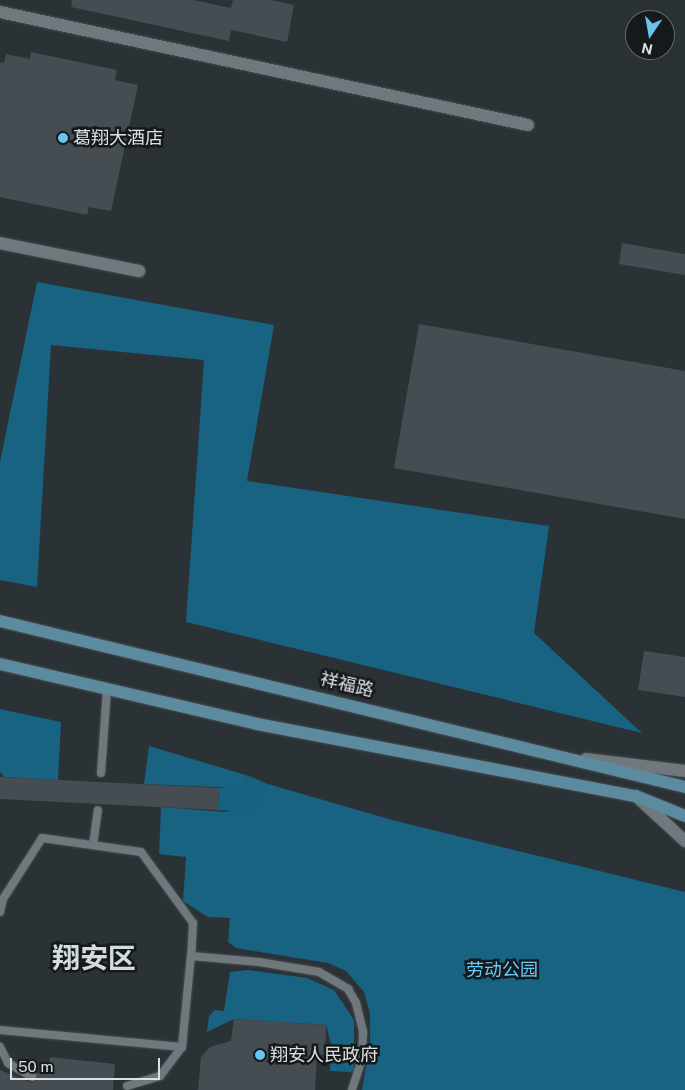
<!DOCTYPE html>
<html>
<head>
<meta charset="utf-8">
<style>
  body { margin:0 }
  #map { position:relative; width:685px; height:1090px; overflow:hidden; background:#2b3236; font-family:"Public Sans","Noto Sans SC",sans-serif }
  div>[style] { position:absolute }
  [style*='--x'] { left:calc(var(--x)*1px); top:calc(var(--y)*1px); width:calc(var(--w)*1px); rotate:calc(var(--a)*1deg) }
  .green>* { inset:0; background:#186282 }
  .forest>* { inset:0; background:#156283 }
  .building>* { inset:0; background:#454d52 }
  .roads { filter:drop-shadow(0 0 1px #484e51) drop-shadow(0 0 1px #484e51) }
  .service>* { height:8px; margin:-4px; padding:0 4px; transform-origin:4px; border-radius:4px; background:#70787d }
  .tertiary>* { height:12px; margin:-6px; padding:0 6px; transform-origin:6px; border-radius:6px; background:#70787d }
  .secondary>* { height:12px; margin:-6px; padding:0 6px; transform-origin:6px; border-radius:6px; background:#5c8ba0 }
  .dots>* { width:14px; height:14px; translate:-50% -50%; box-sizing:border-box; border:2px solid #16191b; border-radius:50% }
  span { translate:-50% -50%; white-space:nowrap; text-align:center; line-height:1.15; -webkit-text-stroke:5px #16191b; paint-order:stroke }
  .poi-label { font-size:18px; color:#dde1e4 }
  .left { translate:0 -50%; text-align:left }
  .street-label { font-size:18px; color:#dde1e4 }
  .park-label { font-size:18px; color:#66cbfd }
  .town-label { font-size:28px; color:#d1dbe0; font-weight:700 }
  .north { position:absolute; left:625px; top:10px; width:50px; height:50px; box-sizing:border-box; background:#16191b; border:1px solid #66696b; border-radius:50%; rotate:192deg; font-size:14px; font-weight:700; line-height:20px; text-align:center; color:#dde1e4 }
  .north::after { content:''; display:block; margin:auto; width:18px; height:22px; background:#6ac3f1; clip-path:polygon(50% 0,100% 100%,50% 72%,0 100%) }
  .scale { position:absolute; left:10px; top:1058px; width:150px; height:22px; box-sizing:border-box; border:2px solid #dde1e4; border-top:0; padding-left:6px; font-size:15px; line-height:18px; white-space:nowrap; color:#dde1e4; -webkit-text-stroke:4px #16191b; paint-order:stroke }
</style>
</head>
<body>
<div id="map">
  <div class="green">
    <div style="clip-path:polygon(37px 282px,274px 325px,247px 481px,549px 526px,534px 633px,642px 733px,186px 622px,204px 360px,51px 345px,37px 587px,0 580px,0 462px)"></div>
    <div style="clip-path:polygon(0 709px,61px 722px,58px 780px,4px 777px,0 772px)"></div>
    <div style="clip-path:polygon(149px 746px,249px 776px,244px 786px,235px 788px,144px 784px)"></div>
    <div style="clip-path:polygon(268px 784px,392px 820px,685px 892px,685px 1090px,362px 1090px,370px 1043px,370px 1014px,364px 992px,346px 971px,328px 963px,236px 948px,228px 942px,230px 918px,208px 917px,183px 901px,186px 857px,159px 854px,161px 807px,225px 812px,260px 803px)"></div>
    <div style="clip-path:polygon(248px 970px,307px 978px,334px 990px,354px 1020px,354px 1072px,330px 1071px,331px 1044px,326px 1025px,234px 1019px,207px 1032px,209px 1016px,215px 1010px,224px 1011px,230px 972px)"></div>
  </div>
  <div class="forest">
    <div style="clip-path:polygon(249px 776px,268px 784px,260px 803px,248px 812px,218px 810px,219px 788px,244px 786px)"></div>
  </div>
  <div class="building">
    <div style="clip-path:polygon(72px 0,193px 0,231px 8px,233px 0,271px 0,294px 5px,287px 42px,231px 30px,229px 41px,71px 7px)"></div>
    <div style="clip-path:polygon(31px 52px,117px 70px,115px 80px,138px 85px,111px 211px,89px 207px,87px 215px,0 197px,0 62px,4px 63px,6px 54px,30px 59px)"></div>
    <div style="clip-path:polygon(622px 243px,685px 254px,685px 275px,619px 264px)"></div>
    <div style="clip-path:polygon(419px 324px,685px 371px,685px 519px,394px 468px)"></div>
    <div style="clip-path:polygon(644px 651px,685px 657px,685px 697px,638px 690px)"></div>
    <div style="clip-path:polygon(0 777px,219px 788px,218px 810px,0 799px)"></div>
    <div style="clip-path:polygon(234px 1019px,326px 1025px,325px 1055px,317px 1054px,315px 1090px,198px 1090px,201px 1057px,210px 1047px,231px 1041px)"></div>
    <div style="clip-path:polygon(50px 1057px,115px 1064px,113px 1090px,0 1090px,0 1070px,32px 1083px,37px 1079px,36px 1073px,48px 1074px)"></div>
  </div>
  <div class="roads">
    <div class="service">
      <div style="--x:101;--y:773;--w:83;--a:-85.9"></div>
      <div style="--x:93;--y:845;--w:35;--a:-82"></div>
      <div style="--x:0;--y:912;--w:13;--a:-77"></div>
      <div style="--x:3;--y:899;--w:72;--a:-57.4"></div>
      <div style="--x:42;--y:838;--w:100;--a:8"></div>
      <div style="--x:141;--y:852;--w:88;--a:53.8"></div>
      <div style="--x:193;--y:923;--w:33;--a:93"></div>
      <div style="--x:191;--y:956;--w:68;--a:5"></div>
      <div style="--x:259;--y:962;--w:61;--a:9.5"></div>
      <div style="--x:319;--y:972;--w:34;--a:30"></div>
      <div style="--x:348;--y:989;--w:16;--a:60"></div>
      <div style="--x:356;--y:1003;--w:30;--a:76"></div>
      <div style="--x:363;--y:1032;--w:27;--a:92"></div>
      <div style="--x:362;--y:1059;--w:33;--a:108"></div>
      <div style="--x:0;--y:1030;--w:183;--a:5.3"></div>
      <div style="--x:0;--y:1047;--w:18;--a:63"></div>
      <div style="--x:8;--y:1063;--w:28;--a:30"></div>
      <div style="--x:127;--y:1086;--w:34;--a:-17"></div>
      <div style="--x:160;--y:1076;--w:36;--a:-53"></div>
      <div style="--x:182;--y:1047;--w:91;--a:-84.4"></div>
    </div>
    <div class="tertiary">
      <div style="--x:0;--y:12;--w:540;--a:12.08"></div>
      <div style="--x:0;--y:243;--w:142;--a:11.4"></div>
      <div style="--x:586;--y:759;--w:100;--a:6.9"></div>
      <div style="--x:636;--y:796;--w:67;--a:42.6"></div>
    </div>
    <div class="secondary">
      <div style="--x:0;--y:621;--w:705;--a:13.62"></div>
      <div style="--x:0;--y:664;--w:264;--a:13.1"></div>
      <div style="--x:257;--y:724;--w:386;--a:10.8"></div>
      <div style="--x:636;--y:796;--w:53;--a:22.2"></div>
    </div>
  </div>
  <div class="dots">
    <div style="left:63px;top:138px;background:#6ac3f1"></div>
    <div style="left:260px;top:1055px;background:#6ac3f1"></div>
  </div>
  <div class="poi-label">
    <span class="left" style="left:73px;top:138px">葛翔大酒店</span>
    <span class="left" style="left:270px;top:1055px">翔安人民政府</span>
  </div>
  <div class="street-label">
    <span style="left:347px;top:685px;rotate:13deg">祥福路</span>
  </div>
  <div class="park-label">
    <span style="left:502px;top:970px">劳动公园</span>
  </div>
  <div class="town-label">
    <span style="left:94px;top:958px">翔安区</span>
  </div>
  <div class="north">N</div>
  <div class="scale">50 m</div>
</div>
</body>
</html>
